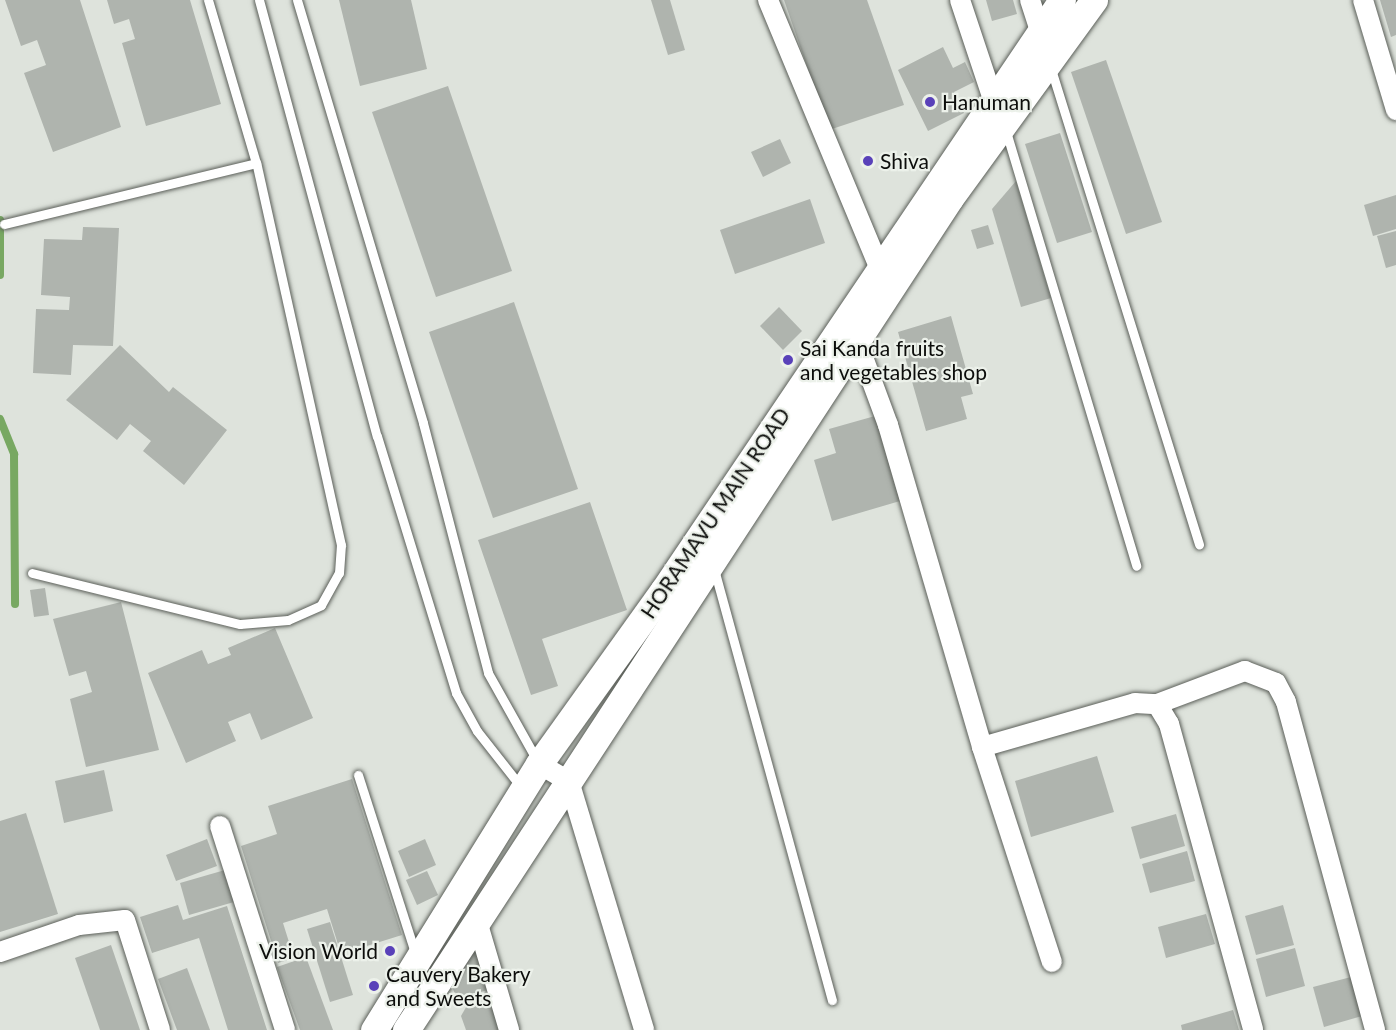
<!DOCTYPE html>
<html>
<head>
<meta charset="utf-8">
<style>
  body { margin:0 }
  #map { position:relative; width:1396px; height:1030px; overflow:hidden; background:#dee3dc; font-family:Lato,sans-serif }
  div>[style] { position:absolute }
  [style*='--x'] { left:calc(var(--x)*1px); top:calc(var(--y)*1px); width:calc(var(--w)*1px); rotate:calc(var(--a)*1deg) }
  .stream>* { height:8px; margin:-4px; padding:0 4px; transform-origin:4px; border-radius:4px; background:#78a862 }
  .building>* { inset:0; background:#afb4ae }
  .roads { filter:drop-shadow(0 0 2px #5b5f59) drop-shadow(0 0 2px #5b5f59) }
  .service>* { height:9px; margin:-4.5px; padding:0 4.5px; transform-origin:4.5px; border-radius:4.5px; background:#fff }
  .minor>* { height:20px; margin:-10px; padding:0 10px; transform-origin:10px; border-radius:10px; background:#fff }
  .secondary>* { height:27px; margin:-13.5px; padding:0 13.5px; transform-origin:13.5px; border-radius:13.5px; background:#fff }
  .dots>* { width:16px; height:16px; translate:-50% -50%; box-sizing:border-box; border:3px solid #ecf1ea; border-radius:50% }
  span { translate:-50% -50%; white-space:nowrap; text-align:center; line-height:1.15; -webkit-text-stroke:4.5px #ecf1ea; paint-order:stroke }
  .poi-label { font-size:21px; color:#0c0d0b }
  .left { translate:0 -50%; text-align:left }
  .right { translate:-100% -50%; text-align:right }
  .street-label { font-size:21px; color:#0c0d0b }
</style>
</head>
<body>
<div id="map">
  <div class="stream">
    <div style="--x:0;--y:220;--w:55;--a:90"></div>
    <div style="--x:0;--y:419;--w:38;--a:68"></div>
    <div style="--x:14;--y:454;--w:150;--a:89.6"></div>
  </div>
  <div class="building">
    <div style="clip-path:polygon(5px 0,80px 0,121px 127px,53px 152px,24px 73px,46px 65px,37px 40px,21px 46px)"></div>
    <div style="clip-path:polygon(107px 0,190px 0,221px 104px,146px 126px,122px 43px,135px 39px,129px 19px,114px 24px)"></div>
    <div style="clip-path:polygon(339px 0,411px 0,427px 69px,360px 86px)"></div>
    <div style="clip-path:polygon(651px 0,670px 0,685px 50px,668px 55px)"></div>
    <div style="clip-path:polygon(784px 0,867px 0,904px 105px,829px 130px)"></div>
    <div style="clip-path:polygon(986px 0,1013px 0,1017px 14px,992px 21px)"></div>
    <div style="clip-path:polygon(1380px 0,1396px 0,1396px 35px,1391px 37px)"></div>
    <div style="clip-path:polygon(943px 47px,953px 68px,965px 62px,974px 82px,954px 92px,964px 113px,928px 131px,898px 70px)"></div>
    <div style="clip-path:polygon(1106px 60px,1162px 222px,1126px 234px,1071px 72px)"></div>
    <div style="clip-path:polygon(448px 86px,512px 271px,436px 297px,372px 112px)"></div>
    <div style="clip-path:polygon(1060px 133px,1092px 232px,1057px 243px,1025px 144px)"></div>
    <div style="clip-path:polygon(780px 139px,791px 163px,763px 177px,751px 152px)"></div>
    <div style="clip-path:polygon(1016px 181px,1051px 298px,1021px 307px,992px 209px)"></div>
    <div style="clip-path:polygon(1396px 195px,1396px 229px,1373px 236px,1364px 205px)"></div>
    <div style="clip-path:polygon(810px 199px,825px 243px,735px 274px,720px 230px)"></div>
    <div style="clip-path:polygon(988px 225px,994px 244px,977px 249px,971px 230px)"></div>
    <div style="clip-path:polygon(83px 227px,119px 228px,113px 346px,73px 345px,71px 375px,33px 373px,36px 309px,69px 310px,70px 297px,41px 295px,44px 239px,82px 240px)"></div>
    <div style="clip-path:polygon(1396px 231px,1396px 265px,1386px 268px,1377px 236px)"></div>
    <div style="clip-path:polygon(514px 302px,578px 489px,493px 518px,429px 332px)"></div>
    <div style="clip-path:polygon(779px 307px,802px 331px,783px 350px,760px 326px)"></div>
    <div style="clip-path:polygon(951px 316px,973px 394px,961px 397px,967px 419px,926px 431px,898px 332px)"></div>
    <div style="clip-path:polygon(120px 345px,169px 392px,173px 387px,227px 430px,184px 485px,143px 451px,151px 441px,130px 424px,117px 440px,66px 400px)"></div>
    <div style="clip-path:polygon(875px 416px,900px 501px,832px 521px,814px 460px,836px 453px,829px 429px)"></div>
    <div style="clip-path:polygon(590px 502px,627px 610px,542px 639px,558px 686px,531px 695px,478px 540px)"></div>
    <div style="clip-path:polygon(45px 588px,49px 615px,34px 617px,30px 590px)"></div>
    <div style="clip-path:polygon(121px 602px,159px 750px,86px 767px,70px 699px,92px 692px,86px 671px,69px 676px,53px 619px)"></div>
    <div style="clip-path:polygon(275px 628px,313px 718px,261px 740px,250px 713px,228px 722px,236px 741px,186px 763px,148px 673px,202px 650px,208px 664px,231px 655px,228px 648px)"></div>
    <div style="clip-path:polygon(1097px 756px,1114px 812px,1031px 837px,1015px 781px)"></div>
    <div style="clip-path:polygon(104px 770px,113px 811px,64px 823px,55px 781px)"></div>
    <div style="clip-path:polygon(352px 779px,402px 935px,341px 954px,327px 909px,283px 923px,294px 958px,278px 963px,241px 846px,277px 834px,268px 806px)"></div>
    <div style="clip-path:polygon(26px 813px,58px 914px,0 932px,0 821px)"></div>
    <div style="clip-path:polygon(1176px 814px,1185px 846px,1140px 859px,1131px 827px)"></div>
    <div style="clip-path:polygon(207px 839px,217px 866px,176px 881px,166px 855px)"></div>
    <div style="clip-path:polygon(425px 839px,436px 865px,409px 877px,398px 851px)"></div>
    <div style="clip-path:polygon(1187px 851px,1195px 881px,1150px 893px,1142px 864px)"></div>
    <div style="clip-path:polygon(225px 870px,234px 902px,189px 915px,180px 883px)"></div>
    <div style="clip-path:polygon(427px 871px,438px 895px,417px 905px,406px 880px)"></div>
    <div style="clip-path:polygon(178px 905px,183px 920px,227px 906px,267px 1030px,228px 1030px,199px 938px,152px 953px,140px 917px)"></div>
    <div style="clip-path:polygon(1283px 905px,1294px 945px,1256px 955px,1245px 916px)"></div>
    <div style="clip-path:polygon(1206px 914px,1215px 944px,1166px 958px,1158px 927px)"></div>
    <div style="clip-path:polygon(330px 922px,353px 995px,330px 1002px,307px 929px)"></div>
    <div style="clip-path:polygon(477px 943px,491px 989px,457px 999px,449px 979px)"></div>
    <div style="clip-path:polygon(111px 945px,140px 1030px,100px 1030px,75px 958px)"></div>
    <div style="clip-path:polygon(1295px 948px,1305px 986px,1266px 997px,1256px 959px)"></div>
    <div style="clip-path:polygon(306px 957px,333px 1030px,300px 1030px,277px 967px)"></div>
    <div style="clip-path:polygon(187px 968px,210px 1030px,177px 1030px,158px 979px)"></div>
    <div style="clip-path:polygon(1351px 977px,1362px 1016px,1324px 1027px,1313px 987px)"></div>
    <div style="clip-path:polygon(469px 1002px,494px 1009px,502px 1030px,466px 1030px,461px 1016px)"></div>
    <div style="clip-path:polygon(1233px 1010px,1239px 1030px,1182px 1030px,1181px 1025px)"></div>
  </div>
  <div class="roads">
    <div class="service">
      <div style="--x:259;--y:0;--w:452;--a:74.9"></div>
      <div style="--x:377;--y:436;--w:269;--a:72.9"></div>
      <div style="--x:456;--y:693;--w:43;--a:61.1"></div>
      <div style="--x:477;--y:731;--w:71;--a:51.8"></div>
      <div style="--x:297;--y:0;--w:441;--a:73.4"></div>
      <div style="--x:423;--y:423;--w:258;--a:75.4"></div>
      <div style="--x:488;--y:673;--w:102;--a:60.7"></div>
      <div style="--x:1051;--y:69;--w:498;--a:72.7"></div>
      <div style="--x:1005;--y:128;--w:457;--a:73.3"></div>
      <div style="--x:4;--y:224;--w:259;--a:-13.6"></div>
      <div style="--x:714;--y:569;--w:447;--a:74.7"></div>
      <div style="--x:32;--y:573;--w:214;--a:13.8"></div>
      <div style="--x:240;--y:624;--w:48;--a:-4.8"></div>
      <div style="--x:288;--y:620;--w:36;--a:-24"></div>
      <div style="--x:321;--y:605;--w:37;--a:-61"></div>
      <div style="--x:339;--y:573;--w:28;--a:-86"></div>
      <div style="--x:341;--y:545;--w:391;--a:-102.5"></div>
      <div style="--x:256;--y:163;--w:170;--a:-106.4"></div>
      <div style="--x:358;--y:775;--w:187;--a:72.2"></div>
    </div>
    <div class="minor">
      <div style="--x:768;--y:0;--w:289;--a:67.4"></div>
      <div style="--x:960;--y:0;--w:117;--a:71.6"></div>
      <div style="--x:1030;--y:0;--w:42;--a:72"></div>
      <div style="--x:1363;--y:0;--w:115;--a:73.3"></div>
      <div style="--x:849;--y:335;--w:10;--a:37"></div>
      <div style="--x:857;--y:341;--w:90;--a:69.7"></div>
      <div style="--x:888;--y:425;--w:335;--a:73.7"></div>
      <div style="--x:982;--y:747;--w:159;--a:-16"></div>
      <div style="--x:1135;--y:703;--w:22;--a:3"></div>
      <div style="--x:1157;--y:704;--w:23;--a:59"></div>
      <div style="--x:1169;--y:724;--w:317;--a:74.6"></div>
      <div style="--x:1157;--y:704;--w:94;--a:-20.6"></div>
      <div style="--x:1245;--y:671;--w:33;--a:21"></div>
      <div style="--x:1276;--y:683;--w:21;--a:62"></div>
      <div style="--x:1286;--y:702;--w:340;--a:74.8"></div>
      <div style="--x:982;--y:747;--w:226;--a:72"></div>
      <div style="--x:539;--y:764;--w:34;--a:30"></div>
      <div style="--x:569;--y:781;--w:260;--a:73.2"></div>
      <div style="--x:220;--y:826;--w:214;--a:72.3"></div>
      <div style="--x:477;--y:921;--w:114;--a:73.6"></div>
      <div style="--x:0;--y:952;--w:83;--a:-18.9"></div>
      <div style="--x:79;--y:925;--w:46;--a:-6.2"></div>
      <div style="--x:125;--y:920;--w:115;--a:72.3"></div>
    </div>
    <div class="secondary">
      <div style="--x:374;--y:1030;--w:313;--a:-58.2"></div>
      <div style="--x:539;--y:764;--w:213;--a:-54.4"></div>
      <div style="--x:663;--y:591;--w:713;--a:-55.98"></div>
      <div style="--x:406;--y:1030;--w:994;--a:-56.82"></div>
      <div style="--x:950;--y:198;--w:245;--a:-54"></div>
    </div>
  </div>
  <div class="dots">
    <div style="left:930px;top:102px;background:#5941b9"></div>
    <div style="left:868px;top:161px;background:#5941b9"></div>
    <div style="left:788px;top:360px;background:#5941b9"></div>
    <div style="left:390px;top:951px;background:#5941b9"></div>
    <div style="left:374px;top:986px;background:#5941b9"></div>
  </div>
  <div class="poi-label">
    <span class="left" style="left:942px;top:102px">Hanuman</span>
    <span class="left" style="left:880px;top:161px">Shiva</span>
    <span class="left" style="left:800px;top:360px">Sai Kanda fruits<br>and vegetables shop</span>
    <span class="right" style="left:378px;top:951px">Vision World</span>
    <span class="left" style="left:386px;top:986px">Cauvery Bakery<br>and Sweets</span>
  </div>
  <div class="street-label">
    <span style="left:715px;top:513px;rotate:-56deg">HORAMAVU MAIN ROAD</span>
  </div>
</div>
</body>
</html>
